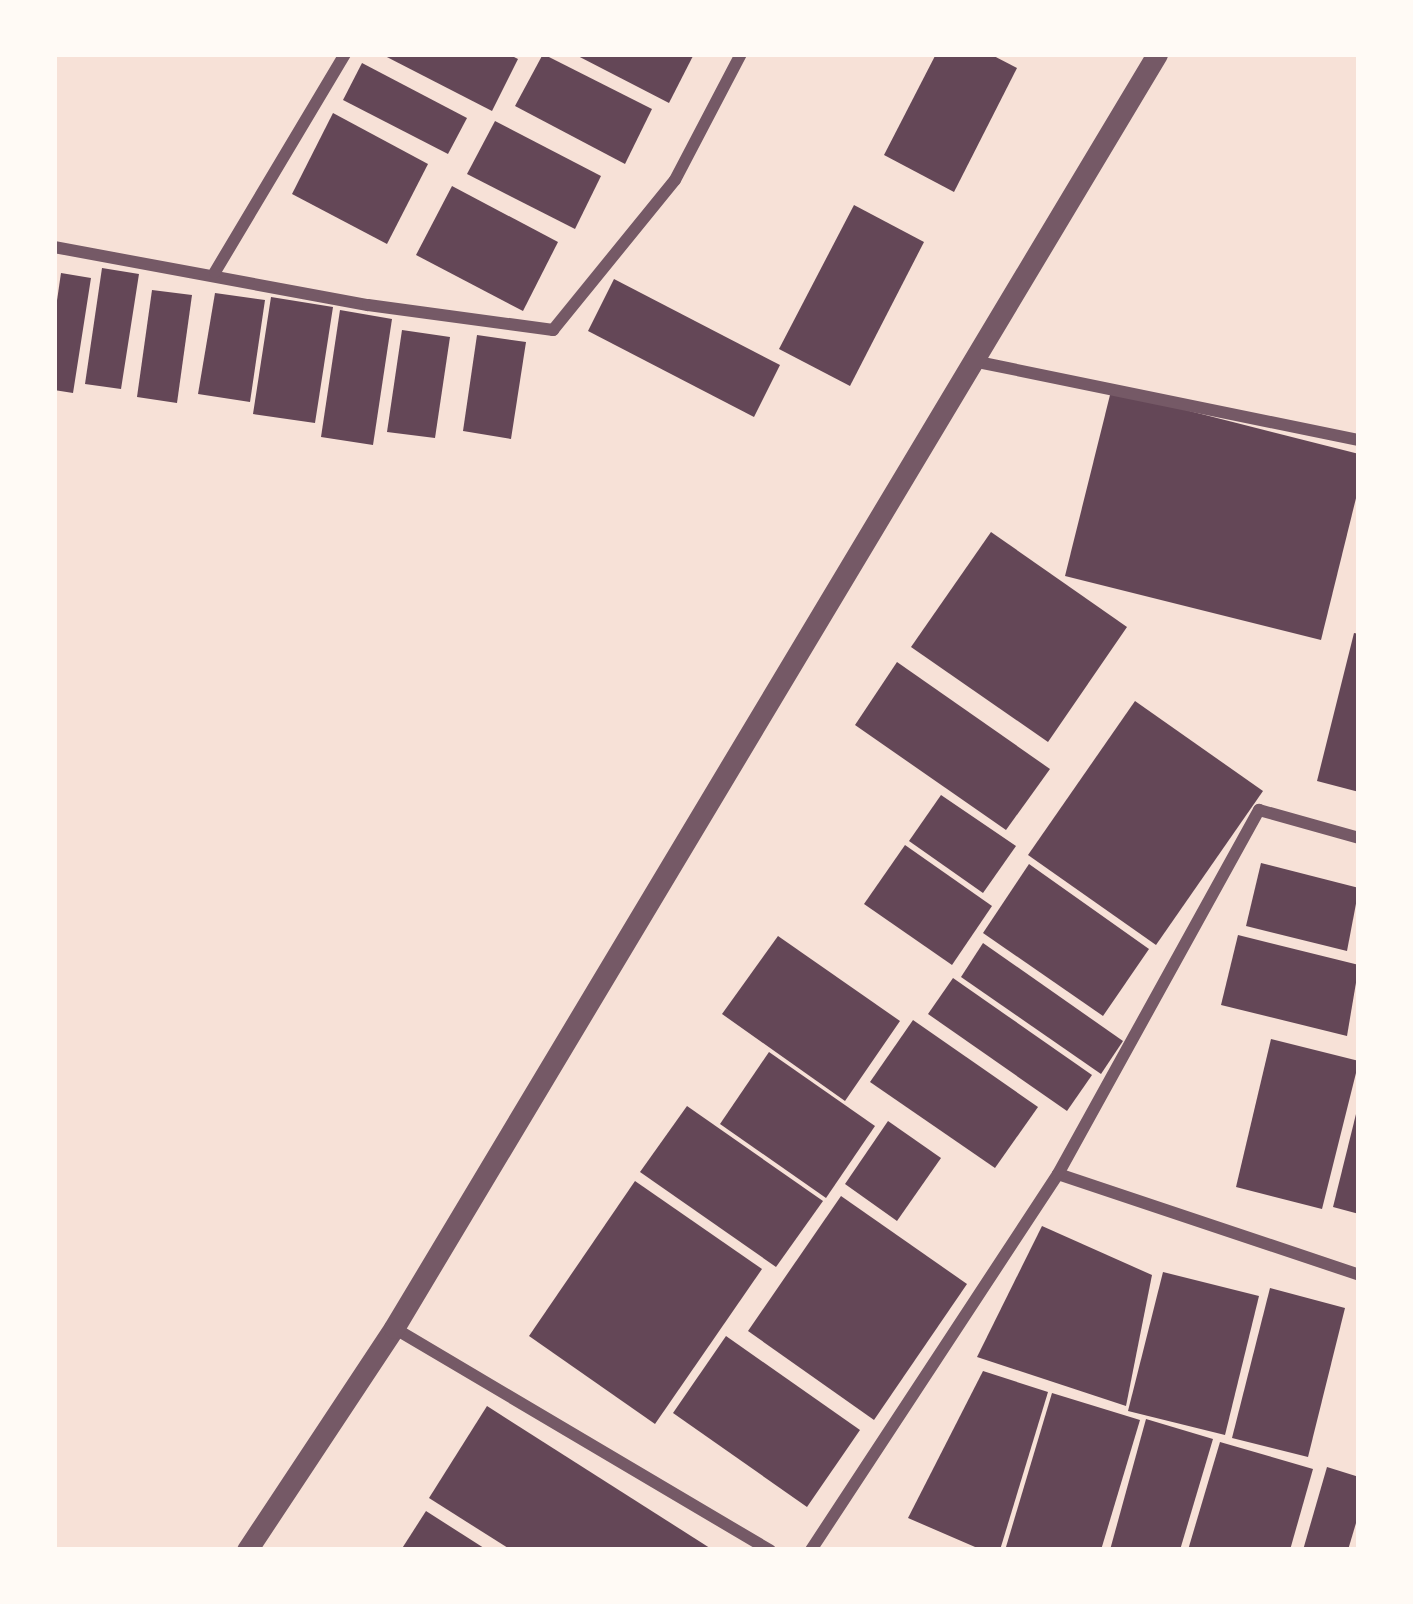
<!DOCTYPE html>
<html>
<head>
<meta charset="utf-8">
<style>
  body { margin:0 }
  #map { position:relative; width:1413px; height:1604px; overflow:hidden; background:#f7e1d7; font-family:Raleway,sans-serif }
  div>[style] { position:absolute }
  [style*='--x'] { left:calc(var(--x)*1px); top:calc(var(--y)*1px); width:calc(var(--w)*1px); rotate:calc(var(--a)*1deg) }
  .building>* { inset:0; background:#644757 }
  .minor>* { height:12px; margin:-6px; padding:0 6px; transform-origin:6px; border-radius:6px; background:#755966 }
  .tertiary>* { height:21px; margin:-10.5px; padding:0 10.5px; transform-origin:10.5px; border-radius:10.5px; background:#755966 }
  span { translate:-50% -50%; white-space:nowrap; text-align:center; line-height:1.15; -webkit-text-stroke:9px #fffaf5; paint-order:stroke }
  .frame { position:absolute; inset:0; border:57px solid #fffaf5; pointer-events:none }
</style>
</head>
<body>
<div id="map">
  <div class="building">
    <div style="clip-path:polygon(381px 54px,508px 54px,518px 59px,492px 111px)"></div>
    <div style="clip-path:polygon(543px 54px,652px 109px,625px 164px,515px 106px)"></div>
    <div style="clip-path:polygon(574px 54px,694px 54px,669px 103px)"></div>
    <div style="clip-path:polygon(936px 54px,990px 54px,1017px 68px,954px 192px,884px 155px)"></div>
    <div style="clip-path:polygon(362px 63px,467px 118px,448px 154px,343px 100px)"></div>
    <div style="clip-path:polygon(333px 113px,428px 164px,387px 244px,292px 194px)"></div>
    <div style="clip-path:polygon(495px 121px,601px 176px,575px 229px,467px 174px)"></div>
    <div style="clip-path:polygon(452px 186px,558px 242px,523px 311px,416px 255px)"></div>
    <div style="clip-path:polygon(854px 205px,924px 242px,850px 386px,779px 349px)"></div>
    <div style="clip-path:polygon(102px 268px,139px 274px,121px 389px,85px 384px)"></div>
    <div style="clip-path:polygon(61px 273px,91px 278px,73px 393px,54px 390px,54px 321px)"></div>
    <div style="clip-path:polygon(614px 279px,780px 365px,754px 417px,588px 331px)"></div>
    <div style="clip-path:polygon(152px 290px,192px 295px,177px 403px,137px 397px)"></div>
    <div style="clip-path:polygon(215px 293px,265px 300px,250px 402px,198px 394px)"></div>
    <div style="clip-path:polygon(271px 297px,333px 307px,315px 423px,253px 414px)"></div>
    <div style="clip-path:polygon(340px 310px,392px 319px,373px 445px,321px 437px)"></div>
    <div style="clip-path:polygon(402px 330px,450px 337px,435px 438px,387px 432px)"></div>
    <div style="clip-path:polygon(477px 335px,526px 342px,511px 439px,463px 431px)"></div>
    <div style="clip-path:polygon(1111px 391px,1359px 454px,1359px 486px,1321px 640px,1065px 576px)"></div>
    <div style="clip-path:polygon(991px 532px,1127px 627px,1048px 742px,911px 647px)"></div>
    <div style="clip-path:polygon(1354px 633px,1359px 634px,1359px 792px,1317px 781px)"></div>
    <div style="clip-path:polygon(897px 662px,1050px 769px,1006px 830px,855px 725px)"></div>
    <div style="clip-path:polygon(1135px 701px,1263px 791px,1156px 945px,1028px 855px)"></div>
    <div style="clip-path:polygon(941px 795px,1016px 846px,983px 893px,909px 841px)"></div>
    <div style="clip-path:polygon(905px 845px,992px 906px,952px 965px,864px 904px)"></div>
    <div style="clip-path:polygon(1261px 863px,1359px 888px,1347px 951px,1246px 926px)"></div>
    <div style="clip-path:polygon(1029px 864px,1149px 949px,1103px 1016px,983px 933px)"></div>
    <div style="clip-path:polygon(1238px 935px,1359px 965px,1347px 1036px,1221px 1005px)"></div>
    <div style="clip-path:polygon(778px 936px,900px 1021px,845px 1101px,722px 1014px)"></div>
    <div style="clip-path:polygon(983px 943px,1123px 1041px,1101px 1074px,961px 977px)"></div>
    <div style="clip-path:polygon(953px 978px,1092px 1075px,1067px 1111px,928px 1014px)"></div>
    <div style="clip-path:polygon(913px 1020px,1038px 1107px,995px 1168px,870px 1082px)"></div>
    <div style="clip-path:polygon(1271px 1039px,1359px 1061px,1322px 1209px,1236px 1187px)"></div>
    <div style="clip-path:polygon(769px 1052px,875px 1126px,826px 1198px,720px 1124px)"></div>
    <div style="clip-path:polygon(687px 1106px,823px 1201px,776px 1267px,640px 1172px)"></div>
    <div style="clip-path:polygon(1357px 1110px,1359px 1110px,1359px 1214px,1333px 1207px)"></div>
    <div style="clip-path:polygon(888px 1121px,941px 1158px,897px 1221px,845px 1184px)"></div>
    <div style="clip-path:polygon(635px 1181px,762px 1269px,655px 1424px,529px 1336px)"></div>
    <div style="clip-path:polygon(841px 1196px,967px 1284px,874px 1420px,748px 1331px)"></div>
    <div style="clip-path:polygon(1042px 1226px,1152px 1275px,1126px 1406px,977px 1357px)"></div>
    <div style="clip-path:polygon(1163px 1272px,1259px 1296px,1225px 1435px,1128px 1411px)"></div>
    <div style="clip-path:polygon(1270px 1288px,1345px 1308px,1308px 1457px,1232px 1438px)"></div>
    <div style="clip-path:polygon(726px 1336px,860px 1430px,807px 1507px,673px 1413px)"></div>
    <div style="clip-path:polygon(983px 1371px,1048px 1392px,1000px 1550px,982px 1550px,908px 1518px)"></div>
    <div style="clip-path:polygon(1052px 1393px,1140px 1420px,1101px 1550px,1006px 1547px)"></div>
    <div style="clip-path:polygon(487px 1406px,713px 1550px,511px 1550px,429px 1498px)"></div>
    <div style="clip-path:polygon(1146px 1419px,1213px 1439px,1180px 1550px,1110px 1550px)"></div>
    <div style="clip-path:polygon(1220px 1442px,1313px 1469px,1290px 1550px,1188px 1550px)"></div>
    <div style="clip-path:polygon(1327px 1467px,1359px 1477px,1359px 1513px,1348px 1550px,1303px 1550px)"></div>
    <div style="clip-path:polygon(426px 1511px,487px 1550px,401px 1550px)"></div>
  </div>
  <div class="minor">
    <div style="--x:54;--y:247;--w:319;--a:10.5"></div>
    <div style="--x:368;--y:305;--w:187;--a:7.7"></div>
    <div style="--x:553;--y:330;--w:193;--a:-50.9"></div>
    <div style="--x:675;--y:180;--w:142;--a:-62.4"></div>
    <div style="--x:215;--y:272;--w:254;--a:-59.2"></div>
    <div style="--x:973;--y:361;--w:394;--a:11.6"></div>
    <div style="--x:1058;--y:1174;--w:317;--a:18.5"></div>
    <div style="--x:394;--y:1328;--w:437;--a:30.6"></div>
    <div style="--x:811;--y:1550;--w:450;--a:-56.7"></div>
    <div style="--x:1058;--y:1174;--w:416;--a:-61.1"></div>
    <div style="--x:1259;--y:810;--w:104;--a:15.6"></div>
  </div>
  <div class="tertiary">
    <div style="--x:247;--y:1550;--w:266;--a:-56.5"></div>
    <div style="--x:394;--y:1328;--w:1485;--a:-59.08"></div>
  </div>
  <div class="frame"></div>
</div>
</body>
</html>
